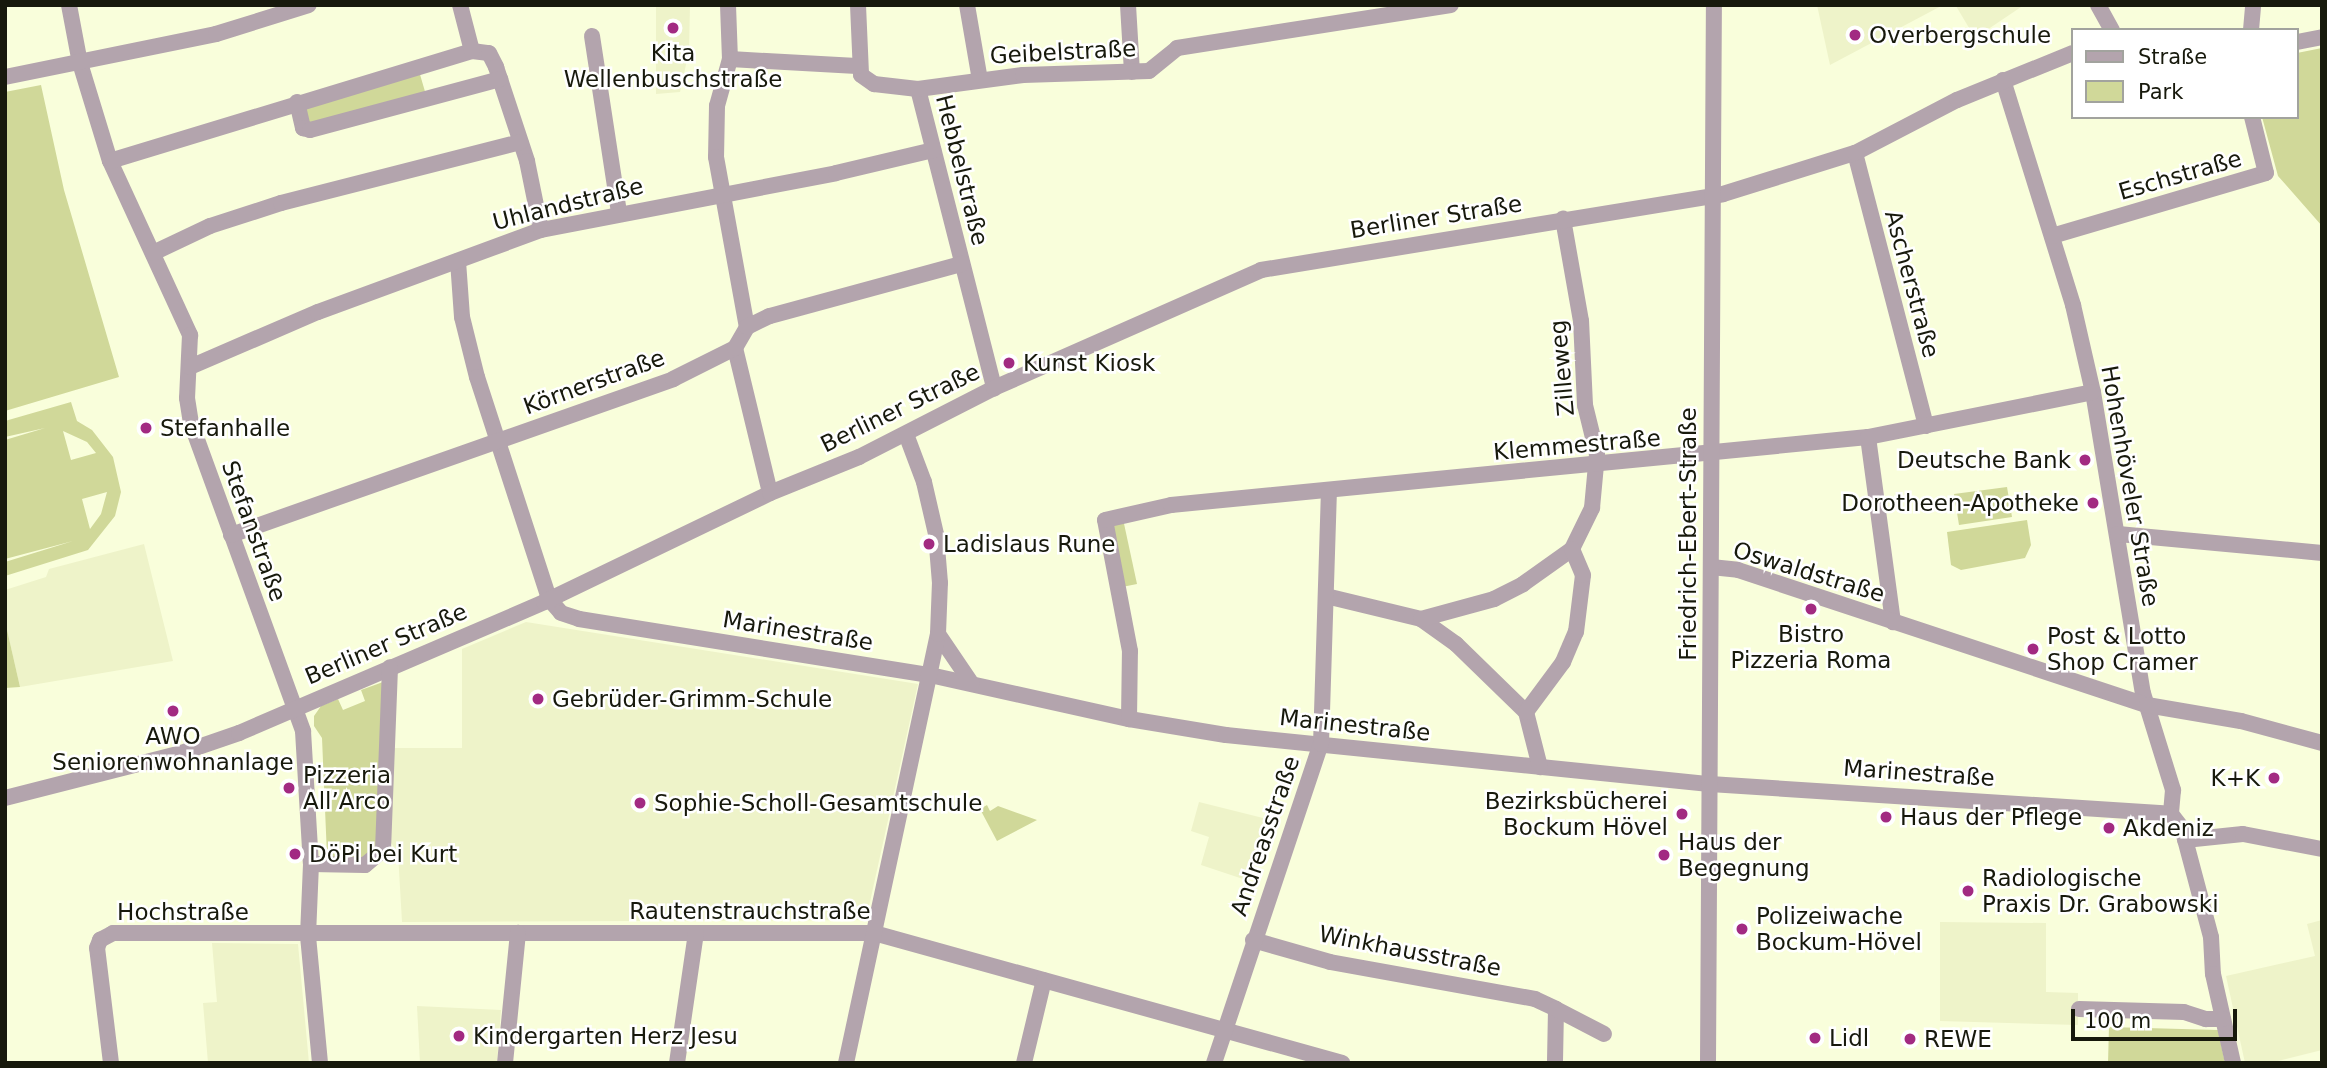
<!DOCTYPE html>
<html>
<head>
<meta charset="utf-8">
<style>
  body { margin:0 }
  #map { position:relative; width:2327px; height:1068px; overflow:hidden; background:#f9fedb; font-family:"DejaVu Sans",sans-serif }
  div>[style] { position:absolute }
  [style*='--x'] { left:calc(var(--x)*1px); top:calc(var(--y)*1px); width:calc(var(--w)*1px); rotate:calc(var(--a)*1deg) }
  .built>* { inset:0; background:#eef3c9 }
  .green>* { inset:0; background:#d0d899 }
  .minor>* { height:16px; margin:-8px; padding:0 8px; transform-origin:8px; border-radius:8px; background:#b3a4ad }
  .dots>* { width:19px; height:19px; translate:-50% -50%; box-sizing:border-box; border:4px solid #fff; border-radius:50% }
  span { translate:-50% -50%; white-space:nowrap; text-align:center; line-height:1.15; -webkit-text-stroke:5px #fff; paint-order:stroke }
  .poi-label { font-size:23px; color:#17190c }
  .left { translate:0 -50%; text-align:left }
  .right { translate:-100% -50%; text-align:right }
  .street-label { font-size:23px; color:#17190c }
  .frame { position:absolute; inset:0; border:7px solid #17190c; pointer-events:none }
  .legend { position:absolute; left:2071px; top:28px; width:228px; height:91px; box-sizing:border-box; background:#fff; border:2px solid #a2a39e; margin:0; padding:9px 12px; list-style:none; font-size:21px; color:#17190c }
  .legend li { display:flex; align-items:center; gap:14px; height:35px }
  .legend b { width:35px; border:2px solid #a2a39e }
  .scale { position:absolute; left:2071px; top:1009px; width:166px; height:32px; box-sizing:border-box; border:4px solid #17190c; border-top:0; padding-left:9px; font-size:21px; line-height:24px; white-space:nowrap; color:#17190c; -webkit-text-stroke:5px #fff; paint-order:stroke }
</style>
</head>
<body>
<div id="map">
  <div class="built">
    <div style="clip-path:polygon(656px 5px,690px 5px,689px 51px,680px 92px,656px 94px)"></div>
    <div style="clip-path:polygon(1817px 5px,1943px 5px,1830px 65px)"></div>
    <div style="clip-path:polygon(2024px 5px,1975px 38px,1956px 6px,1957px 5px)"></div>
    <div style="clip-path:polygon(144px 544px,173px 661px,20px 687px,5px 621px,5px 590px,46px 577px,49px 569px)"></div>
    <div style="clip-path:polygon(526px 622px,918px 684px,866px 920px,402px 922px,398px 853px,387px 837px,392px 748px,462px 748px,462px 649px)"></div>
    <div style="clip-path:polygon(1199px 802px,1267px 819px,1249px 881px,1201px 865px,1209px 837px,1191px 831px)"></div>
    <div style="clip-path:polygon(2322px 920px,2322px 1050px,2270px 1063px,2245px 1063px,2226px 976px,2315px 956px,2307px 924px)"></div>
    <div style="clip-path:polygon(1940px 922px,2046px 923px,2046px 992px,2078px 993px,2078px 1025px,1940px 1021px)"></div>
    <div style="clip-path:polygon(212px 943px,298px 944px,309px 1063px,208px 1063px,203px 1003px,217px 1002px)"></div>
    <div style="clip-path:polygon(417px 1006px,501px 1010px,497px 1063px,420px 1063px)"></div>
  </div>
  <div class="green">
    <div style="clip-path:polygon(2322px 48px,2322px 226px,2278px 176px,2262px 117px,2297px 117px,2297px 53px)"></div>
    <div style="clip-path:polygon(419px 71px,426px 95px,308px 123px,304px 107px)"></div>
    <div style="clip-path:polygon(41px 85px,64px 190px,119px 377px,5px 411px,5px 92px)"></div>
    <div style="clip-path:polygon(evenodd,71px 402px,77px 421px,92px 430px,113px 457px,121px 492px,115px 516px,88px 550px,5px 576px,5px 562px,73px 541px,5px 559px,5px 440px,45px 428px,5px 437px,5px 421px,71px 402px,63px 431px,87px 442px,96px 453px,71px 460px,63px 431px,71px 402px,107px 492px,101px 514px,90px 529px,82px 499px,107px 492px)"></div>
    <div style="clip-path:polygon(2007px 487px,2012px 517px,1959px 525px,1954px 494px)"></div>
    <div style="clip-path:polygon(1123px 519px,1137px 584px,1122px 587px,1110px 523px)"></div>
    <div style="clip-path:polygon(2027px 520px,2031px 545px,2025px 558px,1961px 570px,1951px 565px,1947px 532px)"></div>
    <div style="clip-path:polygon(5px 621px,20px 687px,5px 688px)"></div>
    <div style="clip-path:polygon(383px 682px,376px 845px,364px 857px,333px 859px,327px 856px,322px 738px,314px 726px,314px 716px,321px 706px,338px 699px,343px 710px,365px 701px,361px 690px)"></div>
    <div style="clip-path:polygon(987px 805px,990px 811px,998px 806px,1037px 820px,997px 841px,980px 809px)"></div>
    <div style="clip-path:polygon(2109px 1027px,2218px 1030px,2225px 1063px,2108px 1063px)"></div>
  </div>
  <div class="minor">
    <div style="--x:69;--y:5;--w:59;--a:79.3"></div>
    <div style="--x:80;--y:63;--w:102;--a:73"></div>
    <div style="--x:110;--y:161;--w:192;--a:65.3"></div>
    <div style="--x:190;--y:335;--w:63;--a:92.7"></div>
    <div style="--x:187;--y:398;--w:25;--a:81"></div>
    <div style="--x:191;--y:423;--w:328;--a:70"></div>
    <div style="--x:303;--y:731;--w:133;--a:86.6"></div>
    <div style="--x:311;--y:864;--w:72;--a:92.4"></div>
    <div style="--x:308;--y:936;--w:128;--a:84.6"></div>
    <div style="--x:728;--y:5;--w:54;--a:87.9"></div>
    <div style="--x:730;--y:59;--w:49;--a:105.5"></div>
    <div style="--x:717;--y:106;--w:51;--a:91.1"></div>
    <div style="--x:716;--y:157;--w:173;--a:79.7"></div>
    <div style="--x:858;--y:5;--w:70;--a:87.5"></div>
    <div style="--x:861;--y:75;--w:16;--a:35"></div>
    <div style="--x:874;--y:84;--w:44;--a:6.5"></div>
    <div style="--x:918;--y:89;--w:309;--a:75.7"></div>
    <div style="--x:967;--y:5;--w:76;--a:80.2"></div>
    <div style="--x:1128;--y:5;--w:67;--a:86.6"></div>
    <div style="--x:2098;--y:5;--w:29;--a:61"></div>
    <div style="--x:2251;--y:30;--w:25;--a:-85"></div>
    <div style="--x:592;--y:36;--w:179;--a:81.3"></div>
    <div style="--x:2297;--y:42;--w:25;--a:-11"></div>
    <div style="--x:472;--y:51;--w:17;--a:7"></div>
    <div style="--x:489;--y:53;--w:16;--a:63"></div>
    <div style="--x:496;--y:67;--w:99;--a:71.7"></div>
    <div style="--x:527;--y:161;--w:70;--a:78.5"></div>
    <div style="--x:730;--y:59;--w:127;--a:3.2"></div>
    <div style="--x:5;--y:77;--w:215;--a:-11.5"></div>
    <div style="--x:216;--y:34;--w:97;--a:-17.3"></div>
    <div style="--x:2003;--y:80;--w:236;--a:72.7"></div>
    <div style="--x:2073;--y:305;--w:89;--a:77.1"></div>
    <div style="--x:2093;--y:392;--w:305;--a:80.6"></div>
    <div style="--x:2143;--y:693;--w:102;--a:72.8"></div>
    <div style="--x:2173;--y:790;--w:24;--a:95"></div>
    <div style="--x:918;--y:89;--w:106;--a:-7.6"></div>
    <div style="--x:1023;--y:75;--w:126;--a:-1.8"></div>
    <div style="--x:1149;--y:71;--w:36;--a:-39"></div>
    <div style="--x:1177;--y:48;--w:277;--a:-8.9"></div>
    <div style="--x:297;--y:102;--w:27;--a:77"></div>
    <div style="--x:303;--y:128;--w:7;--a:16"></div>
    <div style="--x:310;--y:130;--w:197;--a:-15"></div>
    <div style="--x:1855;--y:153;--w:282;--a:75.4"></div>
    <div style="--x:110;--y:161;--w:378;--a:-16.9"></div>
    <div style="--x:472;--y:51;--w:48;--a:-104.6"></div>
    <div style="--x:2052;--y:236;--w:223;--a:-16.4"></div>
    <div style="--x:2266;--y:173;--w:58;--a:-104"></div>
    <div style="--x:153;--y:253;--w:63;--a:-25.3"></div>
    <div style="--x:210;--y:226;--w:75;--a:-17.9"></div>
    <div style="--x:281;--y:203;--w:247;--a:-14.3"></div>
    <div style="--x:458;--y:261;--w:56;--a:85.9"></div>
    <div style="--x:462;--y:317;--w:62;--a:76"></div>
    <div style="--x:477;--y:377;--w:233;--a:72"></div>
    <div style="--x:549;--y:599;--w:18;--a:49"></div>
    <div style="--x:561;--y:613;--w:19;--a:18"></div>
    <div style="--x:579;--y:619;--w:355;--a:9.1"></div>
    <div style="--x:930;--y:675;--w:204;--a:12.5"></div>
    <div style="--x:1129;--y:719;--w:98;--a:9.4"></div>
    <div style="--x:1226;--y:735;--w:486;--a:5.8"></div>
    <div style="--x:1710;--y:784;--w:462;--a:3.7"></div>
    <div style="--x:735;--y:348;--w:149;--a:76.4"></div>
    <div style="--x:190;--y:367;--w:139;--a:-23.3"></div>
    <div style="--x:318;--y:312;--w:238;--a:-20.2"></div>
    <div style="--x:541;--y:230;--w:300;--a:-10.9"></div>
    <div style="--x:836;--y:173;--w:100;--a:-13.3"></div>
    <div style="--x:1868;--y:437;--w:187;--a:82.3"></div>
    <div style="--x:2118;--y:534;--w:205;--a:5.3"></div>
    <div style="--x:231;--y:535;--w:469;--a:-19.4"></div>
    <div style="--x:673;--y:379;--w:69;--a:-26.6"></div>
    <div style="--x:735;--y:348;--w:24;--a:-60"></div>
    <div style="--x:747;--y:327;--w:25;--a:-26"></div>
    <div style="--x:770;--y:316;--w:199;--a:-15.2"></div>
    <div style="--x:1711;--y:567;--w:27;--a:6"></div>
    <div style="--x:1738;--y:570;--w:431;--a:18.3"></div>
    <div style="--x:2147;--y:705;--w:95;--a:9.7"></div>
    <div style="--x:2241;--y:721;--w:84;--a:15.2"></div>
    <div style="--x:1326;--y:596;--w:98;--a:13.6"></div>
    <div style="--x:1421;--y:619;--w:43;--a:35.5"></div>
    <div style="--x:1456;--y:644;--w:98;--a:44.2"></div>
    <div style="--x:1526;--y:712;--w:57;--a:75.7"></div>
    <div style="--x:1421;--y:619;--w:76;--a:-15.3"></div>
    <div style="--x:1494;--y:599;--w:33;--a:-27"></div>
    <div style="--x:1523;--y:584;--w:60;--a:-35.5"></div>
    <div style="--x:1572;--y:549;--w:46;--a:-64"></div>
    <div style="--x:1592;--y:508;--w:54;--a:-84.7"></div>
    <div style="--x:1597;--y:454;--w:50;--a:-103.8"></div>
    <div style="--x:1585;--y:405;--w:84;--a:-92.7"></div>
    <div style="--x:1581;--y:321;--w:104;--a:-100"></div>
    <div style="--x:938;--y:634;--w:60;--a:55.8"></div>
    <div style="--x:1526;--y:712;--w:62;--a:-53.5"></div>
    <div style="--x:1563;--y:662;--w:33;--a:-67"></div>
    <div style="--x:1576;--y:632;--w:57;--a:-83"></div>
    <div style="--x:1583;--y:575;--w:28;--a:-113"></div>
    <div style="--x:1129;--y:719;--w:68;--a:-89.2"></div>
    <div style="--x:1130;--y:651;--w:133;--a:-100.8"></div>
    <div style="--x:1105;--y:520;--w:68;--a:-12.8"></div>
    <div style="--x:1171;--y:505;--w:700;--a:-5.57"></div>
    <div style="--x:1868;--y:437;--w:229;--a:-11.3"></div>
    <div style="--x:5;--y:798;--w:179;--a:-14.3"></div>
    <div style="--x:178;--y:754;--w:65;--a:-19"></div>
    <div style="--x:239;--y:733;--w:332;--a:-23.2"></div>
    <div style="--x:544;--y:602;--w:251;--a:-25.7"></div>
    <div style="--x:770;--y:493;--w:96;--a:-22"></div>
    <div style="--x:859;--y:457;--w:152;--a:-27.1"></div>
    <div style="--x:994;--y:388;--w:292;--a:-23.8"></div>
    <div style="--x:1261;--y:270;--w:468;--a:-9.3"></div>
    <div style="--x:1723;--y:194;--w:138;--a:-17.3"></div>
    <div style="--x:1855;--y:153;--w:115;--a:-27.5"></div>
    <div style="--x:1957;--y:100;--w:125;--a:-22.1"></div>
    <div style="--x:2171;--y:814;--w:18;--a:52"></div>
    <div style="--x:2182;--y:828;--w:113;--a:75.1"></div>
    <div style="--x:2211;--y:937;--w:37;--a:87"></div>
    <div style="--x:2213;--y:974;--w:91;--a:77.3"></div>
    <div style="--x:2185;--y:840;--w:58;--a:-5.9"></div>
    <div style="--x:2243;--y:834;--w:80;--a:10.8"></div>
    <div style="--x:311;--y:864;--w:54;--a:1.1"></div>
    <div style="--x:365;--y:865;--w:23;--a:-40"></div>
    <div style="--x:383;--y:850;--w:183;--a:-87.8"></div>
    <div style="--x:1253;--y:940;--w:80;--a:15.9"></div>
    <div style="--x:1330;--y:962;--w:208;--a:10.2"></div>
    <div style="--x:1535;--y:999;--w:23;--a:25"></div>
    <div style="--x:1556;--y:1009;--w:54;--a:91.1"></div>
    <div style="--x:1556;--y:1009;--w:54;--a:27.5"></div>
    <div style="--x:2079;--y:1009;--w:105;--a:1.6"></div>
    <div style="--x:2184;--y:1012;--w:23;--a:18"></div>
    <div style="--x:2206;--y:1019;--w:17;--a:0"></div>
    <div style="--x:111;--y:1063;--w:116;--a:-96.9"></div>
    <div style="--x:97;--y:948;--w:9;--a:-69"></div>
    <div style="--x:100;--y:940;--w:15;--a:-28"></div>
    <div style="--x:113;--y:933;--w:761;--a:0"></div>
    <div style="--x:874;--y:933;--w:486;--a:15.5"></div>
    <div style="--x:505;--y:1063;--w:131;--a:-84.3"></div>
    <div style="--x:677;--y:1063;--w:131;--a:-81.7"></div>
    <div style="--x:846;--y:1063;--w:439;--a:-77.9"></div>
    <div style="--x:938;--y:634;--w:51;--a:-87.8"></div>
    <div style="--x:940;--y:583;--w:49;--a:-94.7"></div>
    <div style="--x:936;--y:534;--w:53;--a:-103"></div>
    <div style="--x:924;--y:482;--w:51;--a:-110.6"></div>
    <div style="--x:1024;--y:1063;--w:85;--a:-76.5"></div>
    <div style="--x:1214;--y:1063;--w:336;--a:-71.5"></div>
    <div style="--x:1321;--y:744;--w:253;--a:-88.2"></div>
    <div style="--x:1708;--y:1063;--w:1058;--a:-89.68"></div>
  </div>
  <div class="dots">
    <div style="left:673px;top:28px;background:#a22a82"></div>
    <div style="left:1855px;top:35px;background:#a22a82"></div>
    <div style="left:1009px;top:363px;background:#a22a82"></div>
    <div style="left:146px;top:428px;background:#a22a82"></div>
    <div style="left:2085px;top:460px;background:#a22a82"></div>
    <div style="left:2093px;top:503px;background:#a22a82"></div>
    <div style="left:929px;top:544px;background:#a22a82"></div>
    <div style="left:1811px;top:609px;background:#a22a82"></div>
    <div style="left:2033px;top:649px;background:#a22a82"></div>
    <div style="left:538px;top:699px;background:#a22a82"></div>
    <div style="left:173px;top:711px;background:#a22a82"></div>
    <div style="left:2274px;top:778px;background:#a22a82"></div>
    <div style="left:289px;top:788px;background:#a22a82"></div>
    <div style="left:640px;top:803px;background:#a22a82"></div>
    <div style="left:1682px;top:814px;background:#a22a82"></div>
    <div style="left:1886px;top:817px;background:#a22a82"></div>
    <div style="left:2109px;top:828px;background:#a22a82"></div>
    <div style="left:295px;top:854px;background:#a22a82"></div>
    <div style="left:1664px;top:855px;background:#a22a82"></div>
    <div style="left:1968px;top:891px;background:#a22a82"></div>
    <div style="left:1742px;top:929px;background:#a22a82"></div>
    <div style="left:459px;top:1036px;background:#a22a82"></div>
    <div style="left:1815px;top:1038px;background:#a22a82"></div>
    <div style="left:1910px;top:1039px;background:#a22a82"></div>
  </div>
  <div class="poi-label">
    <span class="left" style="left:1869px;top:35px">Overbergschule</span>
    <span style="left:673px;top:66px">Kita<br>Wellenbuschstraße</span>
    <span class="left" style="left:1023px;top:363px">Kunst Kiosk</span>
    <span class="left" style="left:160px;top:428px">Stefanhalle</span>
    <span class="right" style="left:2071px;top:460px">Deutsche Bank</span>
    <span class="right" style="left:2079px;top:503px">Dorotheen-Apotheke</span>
    <span class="left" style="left:943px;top:544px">Ladislaus Rune</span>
    <span style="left:1811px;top:647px">Bistro<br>Pizzeria Roma</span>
    <span class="left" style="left:2047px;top:649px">Post &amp; Lotto<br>Shop Cramer</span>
    <span class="left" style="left:552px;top:699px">Gebrüder-Grimm-Schule</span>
    <span style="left:173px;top:749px">AWO<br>Seniorenwohnanlage</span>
    <span class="left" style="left:303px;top:788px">Pizzeria<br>All’Arco</span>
    <span class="right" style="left:2260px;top:778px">K+K</span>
    <span class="right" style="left:1668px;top:814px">Bezirksbücherei<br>Bockum Hövel</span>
    <span class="left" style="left:654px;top:803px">Sophie-Scholl-Gesamtschule</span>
    <span class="left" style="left:1900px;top:817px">Haus der Pflege</span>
    <span class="left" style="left:2123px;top:828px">Akdeniz</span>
    <span class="left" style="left:1678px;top:855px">Haus der<br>Begegnung</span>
    <span class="left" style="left:309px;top:854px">DöPi bei Kurt</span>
    <span class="left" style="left:1982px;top:891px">Radiologische<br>Praxis Dr. Grabowski</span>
    <span class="left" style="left:1756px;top:929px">Polizeiwache<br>Bockum-Hövel</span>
    <span class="left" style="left:473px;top:1036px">Kindergarten Herz Jesu</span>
    <span class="left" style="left:1829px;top:1038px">Lidl</span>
    <span class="left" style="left:1924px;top:1039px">REWE</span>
  </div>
  <div class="street-label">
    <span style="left:1063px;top:52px;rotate:-3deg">Geibelstraße</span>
    <span style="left:962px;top:170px;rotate:76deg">Hebbelstraße</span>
    <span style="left:2180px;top:175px;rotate:-16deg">Eschstraße</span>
    <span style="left:568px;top:204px;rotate:-14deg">Uhlandstraße</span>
    <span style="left:1436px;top:217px;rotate:-9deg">Berliner Straße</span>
    <span style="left:1912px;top:284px;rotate:75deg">Ascherstraße</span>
    <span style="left:1562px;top:368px;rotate:-95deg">Zilleweg</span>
    <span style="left:594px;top:382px;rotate:-20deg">Körnerstraße</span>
    <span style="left:900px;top:408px;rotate:-26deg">Berliner Straße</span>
    <span style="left:1577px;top:445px;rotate:-5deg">Klemmestraße</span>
    <span style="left:2130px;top:486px;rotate:80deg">Hohenhöveler Straße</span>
    <span style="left:254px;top:531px;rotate:70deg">Stefanstraße</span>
    <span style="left:1688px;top:534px;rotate:-90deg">Friedrich-Ebert-Straße</span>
    <span style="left:1809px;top:572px;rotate:17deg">Oswaldstraße</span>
    <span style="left:798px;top:631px;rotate:9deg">Marinestraße</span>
    <span style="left:386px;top:644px;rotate:-23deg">Berliner Straße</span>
    <span style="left:1355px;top:725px;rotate:6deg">Marinestraße</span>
    <span style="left:1919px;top:773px;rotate:4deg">Marinestraße</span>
    <span style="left:1265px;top:836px;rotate:-71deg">Andreasstraße</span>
    <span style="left:750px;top:911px">Rautenstrauchstraße</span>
    <span style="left:183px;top:912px">Hochstraße</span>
    <span style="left:1410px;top:951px;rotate:11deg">Winkhausstraße</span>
  </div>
  <div class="frame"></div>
  <ul class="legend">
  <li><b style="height:9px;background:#b3a4ad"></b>Straße</li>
  <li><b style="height:19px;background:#d0d899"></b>Park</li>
  </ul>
  <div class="scale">100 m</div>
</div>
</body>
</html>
